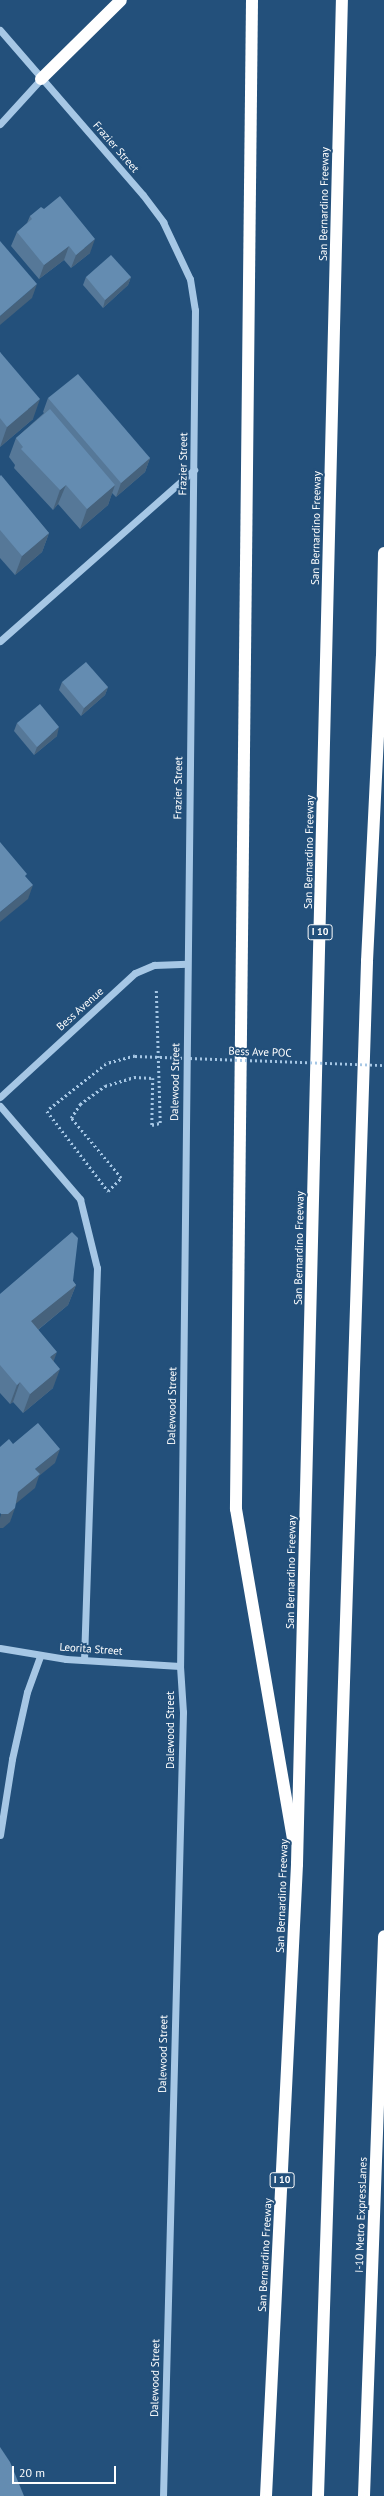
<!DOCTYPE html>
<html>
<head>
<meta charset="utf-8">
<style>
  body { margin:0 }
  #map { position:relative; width:384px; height:2496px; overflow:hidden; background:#23507b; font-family:"PT Sans",sans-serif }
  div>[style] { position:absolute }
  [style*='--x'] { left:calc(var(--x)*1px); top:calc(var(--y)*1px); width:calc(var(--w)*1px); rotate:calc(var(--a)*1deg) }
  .path>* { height:2.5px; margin-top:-1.25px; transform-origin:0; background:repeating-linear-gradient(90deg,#a6c7e5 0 2px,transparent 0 5px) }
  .minor>* { height:7px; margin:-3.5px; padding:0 3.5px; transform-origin:3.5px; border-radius:3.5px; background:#a6c7e5 }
  .highway>* { height:12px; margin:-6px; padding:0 6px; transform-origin:6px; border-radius:6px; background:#fff }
  .path-bridge>* { height:2.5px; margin-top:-1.25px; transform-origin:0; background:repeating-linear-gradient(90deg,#a6c7e5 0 2px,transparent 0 5px) }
  .wall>* { inset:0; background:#567898 }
  .shaded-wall>* { inset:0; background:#46627c }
  .building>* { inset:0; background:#648cb1 }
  span { translate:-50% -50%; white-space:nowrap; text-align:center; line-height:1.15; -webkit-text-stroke:4px #23507b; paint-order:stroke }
  .shield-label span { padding:1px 3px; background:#23507b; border:1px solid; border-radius:3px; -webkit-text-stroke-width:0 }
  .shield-label { font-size:10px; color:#fff; font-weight:700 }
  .street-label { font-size:11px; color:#fff }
  .scale { position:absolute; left:12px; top:2466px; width:104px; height:18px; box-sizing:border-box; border:2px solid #fff; border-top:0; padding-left:5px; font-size:12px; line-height:14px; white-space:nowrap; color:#fff; -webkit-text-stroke:3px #23507b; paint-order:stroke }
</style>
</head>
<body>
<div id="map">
  <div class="path">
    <div style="--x:135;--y:1056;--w:30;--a:165"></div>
    <div style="--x:106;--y:1064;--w:75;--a:141.5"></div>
    <div style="--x:47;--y:1111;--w:101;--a:52.7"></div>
    <div style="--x:108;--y:1191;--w:18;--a:-45"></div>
    <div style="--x:121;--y:1178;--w:78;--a:-129.8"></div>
    <div style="--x:71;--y:1118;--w:17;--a:-57"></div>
    <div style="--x:80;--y:1104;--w:31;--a:-36"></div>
    <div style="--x:105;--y:1086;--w:30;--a:-17"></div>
    <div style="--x:134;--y:1077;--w:19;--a:3"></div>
    <div style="--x:153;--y:1078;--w:47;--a:91.2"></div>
    <div style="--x:152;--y:1125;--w:8;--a:-14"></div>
    <div style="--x:160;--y:1123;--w:135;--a:-91.7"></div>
  </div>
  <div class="minor">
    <div style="--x:0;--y:30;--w:218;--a:49.1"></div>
    <div style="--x:143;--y:195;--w:34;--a:53"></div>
    <div style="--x:163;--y:222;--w:63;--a:64.7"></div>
    <div style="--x:190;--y:279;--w:31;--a:81"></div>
    <div style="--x:195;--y:310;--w:1356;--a:90.63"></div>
    <div style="--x:180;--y:1666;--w:46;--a:86.3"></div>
    <div style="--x:183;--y:1712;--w:784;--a:91.46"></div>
    <div style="--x:0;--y:124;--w:61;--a:-47.7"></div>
    <div style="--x:0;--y:641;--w:259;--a:-41.4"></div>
    <div style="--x:0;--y:1097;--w:183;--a:-42.6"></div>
    <div style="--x:135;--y:973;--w:21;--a:-23"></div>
    <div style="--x:154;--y:965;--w:33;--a:-2"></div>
    <div style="--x:0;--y:1106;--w:123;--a:49.3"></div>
    <div style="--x:80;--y:1199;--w:71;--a:76.2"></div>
    <div style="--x:97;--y:1268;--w:392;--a:91.9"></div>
    <div style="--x:0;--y:1648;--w:67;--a:9.5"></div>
    <div style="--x:66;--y:1659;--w:114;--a:3.5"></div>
    <div style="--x:0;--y:1835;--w:77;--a:-81"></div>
    <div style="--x:12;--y:1759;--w:69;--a:-77.4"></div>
    <div style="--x:27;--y:1692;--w:38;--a:-70"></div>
  </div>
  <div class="highway">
    <div style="--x:252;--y:0;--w:1509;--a:90.61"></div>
    <div style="--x:236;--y:1509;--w:334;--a:80.2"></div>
    <div style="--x:41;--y:79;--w:112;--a:-44.6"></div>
    <div style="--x:266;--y:2496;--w:633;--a:-87.19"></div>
    <div style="--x:297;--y:1864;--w:1865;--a:-88.62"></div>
    <div style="--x:318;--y:2496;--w:1536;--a:-88.17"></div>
    <div style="--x:367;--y:961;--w:305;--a:-87.2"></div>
    <div style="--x:382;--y:656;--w:103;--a:-88.9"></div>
    <div style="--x:364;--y:2496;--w:560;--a:-87.95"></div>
  </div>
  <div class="path-bridge">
    <div style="--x:135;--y:1056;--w:249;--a:2.1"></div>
  </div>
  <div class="wall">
    <div style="clip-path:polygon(44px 209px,90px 253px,71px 268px,64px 260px,39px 279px,11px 246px,17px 232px,27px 223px,30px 216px)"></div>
    <div style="clip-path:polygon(86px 277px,131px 277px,128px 285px,103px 308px,83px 285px)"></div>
    <div style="clip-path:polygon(0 352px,33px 419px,0 447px)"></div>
    <div style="clip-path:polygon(48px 398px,150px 458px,145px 472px,116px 497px,112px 493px,108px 505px,80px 529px,58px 504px,53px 510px,14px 468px,15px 465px,9px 457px,16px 438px,44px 413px,43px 412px)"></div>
    <div style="clip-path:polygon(0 476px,49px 533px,42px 552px,15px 575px,0 558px)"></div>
    <div style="clip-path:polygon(62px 682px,108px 687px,105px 695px,81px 716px,59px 690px)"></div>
    <div style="clip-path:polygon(17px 723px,57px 736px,34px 755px,14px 731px)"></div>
    <div style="clip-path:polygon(73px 1281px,76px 1285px,68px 1305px,38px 1330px,53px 1361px,53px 1388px,23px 1413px,13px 1402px,10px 1404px,0 1393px,0 1294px)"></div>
  </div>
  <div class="shaded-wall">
    <div style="clip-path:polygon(95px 239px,90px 253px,71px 268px,76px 255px)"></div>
    <div style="clip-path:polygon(69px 246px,64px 260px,39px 279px,44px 265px)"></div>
    <div style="clip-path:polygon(131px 277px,128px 285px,103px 308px,105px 300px)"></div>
    <div style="clip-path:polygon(37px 284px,32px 298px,0 325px,0 316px)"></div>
    <div style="clip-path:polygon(40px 399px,33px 419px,0 447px,7px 427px)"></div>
    <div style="clip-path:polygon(150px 458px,145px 472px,116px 497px,121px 483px)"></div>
    <div style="clip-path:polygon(66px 485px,58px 504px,53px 510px,60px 490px)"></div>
    <div style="clip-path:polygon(115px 485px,108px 505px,80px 529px,87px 509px)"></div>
    <div style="clip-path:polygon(49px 533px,42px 552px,15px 575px,22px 556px)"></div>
    <div style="clip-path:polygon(108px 687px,105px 695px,81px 716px,84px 708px)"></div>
    <div style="clip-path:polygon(59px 727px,57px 736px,34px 755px,37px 747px)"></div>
    <div style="clip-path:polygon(33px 885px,28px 899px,0 922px,0 912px)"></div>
    <div style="clip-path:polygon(76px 1285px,68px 1305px,24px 1341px,31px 1321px)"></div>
    <div style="clip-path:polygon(57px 1352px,50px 1371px,50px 1357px)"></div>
    <div style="clip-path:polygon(60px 1369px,53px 1388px,23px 1413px,30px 1394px)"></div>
    <div style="clip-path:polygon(20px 1382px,13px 1402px,10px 1404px,17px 1385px)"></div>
    <div style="clip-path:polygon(60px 1449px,55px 1463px,39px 1476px,35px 1488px,13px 1506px,18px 1492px,35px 1469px)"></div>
    <div style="clip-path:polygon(15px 1508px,10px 1522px,3px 1528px,0 1528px,0 1518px,1px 1514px)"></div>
  </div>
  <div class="building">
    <div style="clip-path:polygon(60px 196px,95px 239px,76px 255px,69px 246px,44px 265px,17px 232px,32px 219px,30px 216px,41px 207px,44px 209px)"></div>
    <div style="clip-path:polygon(0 241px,37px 284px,0 316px)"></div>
    <div style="clip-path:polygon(111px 255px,131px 277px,105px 300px,86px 277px)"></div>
    <div style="clip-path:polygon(0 352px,40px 399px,7px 427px,0 418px)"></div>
    <div style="clip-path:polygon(78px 374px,150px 458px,121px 483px,48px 398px)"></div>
    <div style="clip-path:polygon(50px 409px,115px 485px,87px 509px,66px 485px,60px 490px,21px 449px,23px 447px,16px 438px)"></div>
    <div style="clip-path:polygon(1px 475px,49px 533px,22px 556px,0 530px,0 476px)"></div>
    <div style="clip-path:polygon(86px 662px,108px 687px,84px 708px,62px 682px)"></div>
    <div style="clip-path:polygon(40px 704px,59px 727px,37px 747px,17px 723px)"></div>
    <div style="clip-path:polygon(0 842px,27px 874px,25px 876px,33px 885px,0 912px)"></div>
    <div style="clip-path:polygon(72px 1232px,78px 1238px,73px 1281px,76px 1285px,31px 1321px,57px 1352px,50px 1357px,60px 1369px,30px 1394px,20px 1382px,17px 1385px,0 1365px,0 1294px)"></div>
    <div style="clip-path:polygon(38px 1423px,60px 1449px,35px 1469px,40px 1474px,18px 1492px,15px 1508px,8px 1514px,1px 1514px,0 1513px,0 1447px,9px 1439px,13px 1444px)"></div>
    <div style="clip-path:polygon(0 2447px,10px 2462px,24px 2496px,0 2496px)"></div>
  </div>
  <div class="shield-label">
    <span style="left:320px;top:932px">I 10</span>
    <span style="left:282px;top:2180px">I 10</span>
  </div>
  <div class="street-label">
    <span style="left:116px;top:147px;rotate:49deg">Frazier Street</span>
    <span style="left:324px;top:204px;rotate:-89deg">San Bernardino Freeway</span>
    <span style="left:183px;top:464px;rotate:-89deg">Frazier Street</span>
    <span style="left:316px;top:528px;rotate:-89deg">San Bernardino Freeway</span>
    <span style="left:178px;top:788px;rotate:-89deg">Frazier Street</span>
    <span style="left:309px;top:852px;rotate:-89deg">San Bernardino Freeway</span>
    <span style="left:80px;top:1009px;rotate:-42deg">Bess Avenue</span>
    <span style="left:260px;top:1052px;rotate:2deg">Bess Ave POC</span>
    <span style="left:175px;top:1082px;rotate:-89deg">Dalewood Street</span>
    <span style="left:299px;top:1248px;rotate:-89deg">San Bernardino Freeway</span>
    <span style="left:172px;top:1406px;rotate:-89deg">Dalewood Street</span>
    <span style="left:291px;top:1572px;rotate:-89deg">San Bernardino Freeway</span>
    <span style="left:91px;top:1649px;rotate:4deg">Leorita Street</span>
    <span style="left:170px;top:1730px;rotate:-90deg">Dalewood Street</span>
    <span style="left:282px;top:1896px;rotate:-88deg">San Bernardino Freeway</span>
    <span style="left:163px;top:2054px;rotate:-89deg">Dalewood Street</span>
    <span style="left:361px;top:2215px;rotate:-88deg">I-10 Metro ExpressLanes</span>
    <span style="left:265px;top:2255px;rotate:-87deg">San Bernardino Freeway</span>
    <span style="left:155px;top:2378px;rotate:-89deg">Dalewood Street</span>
  </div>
  <div class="scale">20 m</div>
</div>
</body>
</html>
